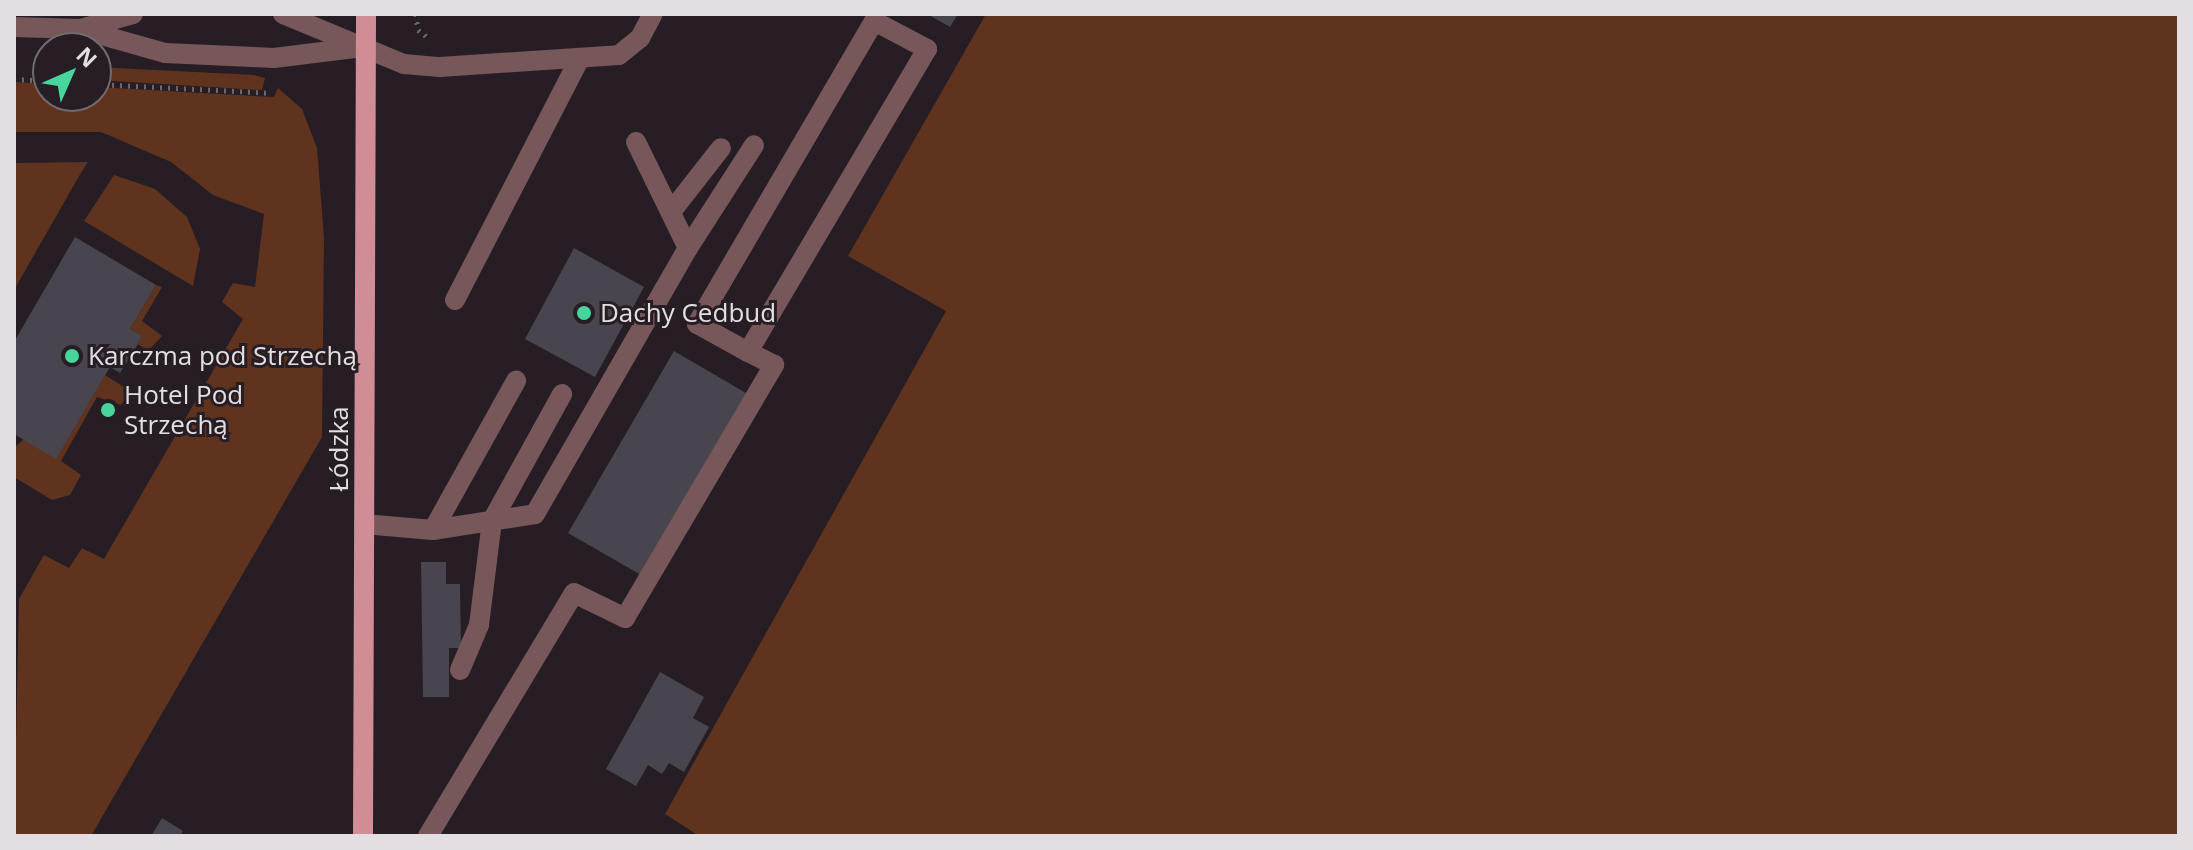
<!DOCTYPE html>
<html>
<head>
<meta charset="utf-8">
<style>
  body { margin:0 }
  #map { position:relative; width:2193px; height:850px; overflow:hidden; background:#261e24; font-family:"Open Sans",sans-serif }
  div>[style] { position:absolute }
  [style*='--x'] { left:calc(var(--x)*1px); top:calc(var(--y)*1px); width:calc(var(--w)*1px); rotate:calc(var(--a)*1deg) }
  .green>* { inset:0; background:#5f331e }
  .building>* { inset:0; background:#48454e }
  .path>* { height:5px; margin-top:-2.5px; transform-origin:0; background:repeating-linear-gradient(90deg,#6d666b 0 2px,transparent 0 8px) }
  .minor>* { height:20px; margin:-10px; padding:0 10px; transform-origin:10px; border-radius:10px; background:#78575b }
  .major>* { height:20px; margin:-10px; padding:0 10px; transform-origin:10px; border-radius:10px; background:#d08d96 }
  .dots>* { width:22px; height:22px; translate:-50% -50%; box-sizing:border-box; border:4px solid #261e24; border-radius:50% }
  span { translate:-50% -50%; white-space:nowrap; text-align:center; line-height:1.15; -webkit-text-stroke:6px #261e24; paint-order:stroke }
  .poi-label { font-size:26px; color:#e3dee2 }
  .left { translate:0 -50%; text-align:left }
  .street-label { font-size:26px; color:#e3dee2 }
  .frame { position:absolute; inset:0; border:16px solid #e3dee2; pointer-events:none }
  .north { position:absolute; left:32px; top:32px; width:80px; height:80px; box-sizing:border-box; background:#261e24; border:2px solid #726b70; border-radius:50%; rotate:45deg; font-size:22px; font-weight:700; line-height:32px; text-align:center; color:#e3dee2 }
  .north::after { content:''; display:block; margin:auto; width:28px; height:36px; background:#48d49d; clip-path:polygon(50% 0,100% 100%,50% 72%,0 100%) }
</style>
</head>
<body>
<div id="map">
  <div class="green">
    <div style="clip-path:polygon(986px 14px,2179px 14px,2179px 836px,699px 836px,665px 814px,946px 311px,848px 256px)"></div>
    <div style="clip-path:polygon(96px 67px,254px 75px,265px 78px,262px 90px,96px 80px)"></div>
    <div style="clip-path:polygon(14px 82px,48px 84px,48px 96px,96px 96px,96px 87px,274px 97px,278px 88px,302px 109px,317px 148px,324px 238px,322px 437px,91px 836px,14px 836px,19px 599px,44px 555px,69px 568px,82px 548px,104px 559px,243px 319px,222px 302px,233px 283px,255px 287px,264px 214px,213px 195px,171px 162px,101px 132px,14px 132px)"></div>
    <div style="clip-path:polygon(88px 162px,82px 171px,14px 290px,14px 163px)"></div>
    <div style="clip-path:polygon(114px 175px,155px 189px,187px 217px,200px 249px,193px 286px,84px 221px)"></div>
    <div style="clip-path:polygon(156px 285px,162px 287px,142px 321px,162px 336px,148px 351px,138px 344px,142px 336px,130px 329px)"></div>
    <div style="clip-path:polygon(105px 375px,130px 391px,121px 405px,97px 397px,61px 461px,81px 475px,70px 495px,52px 500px,14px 477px,14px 448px,24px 439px,56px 458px)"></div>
  </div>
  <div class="building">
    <div style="clip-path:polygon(927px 14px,958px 14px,950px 27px)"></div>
    <div style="clip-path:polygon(75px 237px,156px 285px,130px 329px,142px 336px,138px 344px,120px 373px,110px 367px,56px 459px,14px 434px,14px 342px)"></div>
    <div style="clip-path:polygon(574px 248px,644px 287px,595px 377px,525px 339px)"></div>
    <div style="clip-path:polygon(674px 351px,746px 393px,641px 575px,568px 533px)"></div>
    <div style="clip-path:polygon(421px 562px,446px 562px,446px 584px,460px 584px,461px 648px,449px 648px,449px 697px,423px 697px)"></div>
    <div style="clip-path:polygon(660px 672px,704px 697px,693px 718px,709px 727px,684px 772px,669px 763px,662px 774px,648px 765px,636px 786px,606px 769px)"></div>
    <div style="clip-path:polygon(162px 818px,183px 831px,180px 836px,151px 836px)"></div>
  </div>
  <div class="path">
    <div style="--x:416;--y:14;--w:16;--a:83"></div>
    <div style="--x:418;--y:30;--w:15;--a:37"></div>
    <div style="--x:14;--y:79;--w:34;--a:3"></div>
    <div style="--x:96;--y:84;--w:176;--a:2.9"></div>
  </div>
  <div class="minor">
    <div style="--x:283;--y:14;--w:131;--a:22.5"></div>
    <div style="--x:404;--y:64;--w:36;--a:5"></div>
    <div style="--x:440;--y:67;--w:179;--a:-3.8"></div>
    <div style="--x:619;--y:55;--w:27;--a:-39"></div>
    <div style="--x:640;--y:38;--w:27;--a:-62"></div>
    <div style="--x:14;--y:27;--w:66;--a:1.7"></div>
    <div style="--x:80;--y:29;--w:88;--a:15.8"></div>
    <div style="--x:165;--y:53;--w:109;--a:2.6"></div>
    <div style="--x:274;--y:58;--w:89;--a:-7.1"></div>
    <div style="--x:80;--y:29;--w:55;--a:-15.8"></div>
    <div style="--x:671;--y:212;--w:81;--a:-52"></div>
    <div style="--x:688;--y:248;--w:122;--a:-57.3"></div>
    <div style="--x:455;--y:300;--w:270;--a:-62.7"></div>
    <div style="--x:364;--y:524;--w:69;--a:5"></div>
    <div style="--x:433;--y:530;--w:103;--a:-8.9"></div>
    <div style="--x:535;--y:514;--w:307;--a:-60.1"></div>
    <div style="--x:688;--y:248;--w:118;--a:-116.1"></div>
    <div style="--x:433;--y:530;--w:171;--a:-60.9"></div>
    <div style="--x:460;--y:670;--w:49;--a:-67.1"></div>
    <div style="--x:479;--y:625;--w:105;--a:-82.9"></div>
    <div style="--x:492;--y:521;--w:145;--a:-61.1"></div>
    <div style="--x:428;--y:836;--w:283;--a:-59"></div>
    <div style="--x:574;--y:593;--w:57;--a:26.1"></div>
    <div style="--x:625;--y:618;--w:294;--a:-59.5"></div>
    <div style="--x:774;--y:365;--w:29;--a:-153"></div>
    <div style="--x:748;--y:352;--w:58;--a:-151.2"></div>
    <div style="--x:697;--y:324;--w:351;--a:-59.7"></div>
    <div style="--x:874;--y:21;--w:60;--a:27.8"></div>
    <div style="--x:927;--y:49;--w:352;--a:120.6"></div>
  </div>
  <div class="major">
    <div style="--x:363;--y:836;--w:822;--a:-89.79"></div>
  </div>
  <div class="dots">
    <div style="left:584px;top:313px;background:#48d49d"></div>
    <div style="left:72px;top:356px;background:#48d49d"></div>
    <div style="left:108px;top:410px;background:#48d49d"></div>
  </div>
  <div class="poi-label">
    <span class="left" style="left:600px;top:313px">Dachy Cedbud</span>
    <span class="left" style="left:88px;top:356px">Karczma pod Strzechą</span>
    <span class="left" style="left:124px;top:410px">Hotel Pod<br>Strzechą</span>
  </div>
  <div class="street-label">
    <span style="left:339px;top:449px;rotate:-90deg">Łódzka</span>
  </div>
  <div class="frame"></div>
  <div class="north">N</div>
</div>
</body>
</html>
